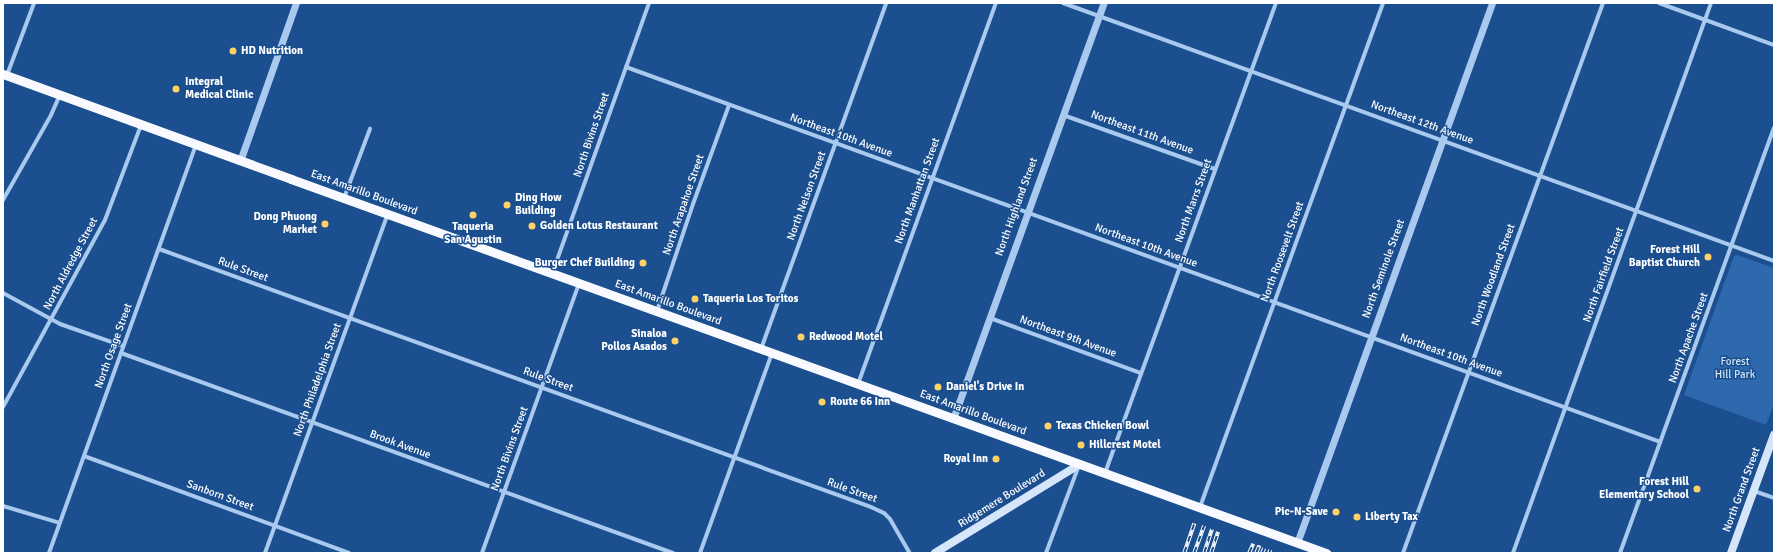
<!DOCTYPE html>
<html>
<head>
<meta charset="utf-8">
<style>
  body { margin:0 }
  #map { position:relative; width:1777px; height:556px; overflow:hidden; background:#1b4f8f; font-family:Signika,sans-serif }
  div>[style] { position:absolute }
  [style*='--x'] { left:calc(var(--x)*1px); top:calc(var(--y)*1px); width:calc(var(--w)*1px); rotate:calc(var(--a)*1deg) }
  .green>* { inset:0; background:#2e69ad }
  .minor>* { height:4px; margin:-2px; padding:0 2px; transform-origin:2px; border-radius:2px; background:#a9c9ee }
  .tertiary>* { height:7px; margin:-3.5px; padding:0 3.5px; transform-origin:3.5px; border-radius:3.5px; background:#a9c9ee }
  .secondary>* { height:8px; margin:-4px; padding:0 4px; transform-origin:4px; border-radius:4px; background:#d6e6fa }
  .trunk>* { height:9px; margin:-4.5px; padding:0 4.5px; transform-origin:4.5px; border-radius:4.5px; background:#f8faff }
  .rail>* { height:3.5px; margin-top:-1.75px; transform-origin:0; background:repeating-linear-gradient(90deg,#1b4f8f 0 6px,#fff 0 12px); box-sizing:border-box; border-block:1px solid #fff }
  .dots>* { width:11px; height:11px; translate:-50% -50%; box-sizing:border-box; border:2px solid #1b4f8f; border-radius:50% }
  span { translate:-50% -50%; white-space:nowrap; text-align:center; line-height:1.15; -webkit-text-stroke:3px #1b4f8f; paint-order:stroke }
  .poi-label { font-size:11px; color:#fff; font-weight:700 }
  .left { translate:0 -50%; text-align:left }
  .right { translate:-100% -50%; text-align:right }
  .street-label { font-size:11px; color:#fff }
  .park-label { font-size:11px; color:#cfe3fa }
  .frame { position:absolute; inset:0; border:4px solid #fff; pointer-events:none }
</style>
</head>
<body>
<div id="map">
  <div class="green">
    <div style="clip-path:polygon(1737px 255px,1774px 268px,1774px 404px,1766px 425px,1684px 395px,1734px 256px)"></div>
  </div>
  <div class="minor">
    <div style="--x:1063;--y:3;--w:756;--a:19.94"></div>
    <div style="--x:1659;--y:3;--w:122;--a:20.1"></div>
    <div style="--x:626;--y:67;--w:1100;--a:19.93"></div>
    <div style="--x:7;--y:75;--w:77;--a:-69.4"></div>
    <div style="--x:1063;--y:115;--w:161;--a:19.6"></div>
    <div style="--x:344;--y:198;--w:74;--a:-69.4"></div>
    <div style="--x:3;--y:200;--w:98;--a:-60.5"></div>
    <div style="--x:51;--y:115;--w:22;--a:-66"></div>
    <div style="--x:159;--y:249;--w:757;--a:19.92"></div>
    <div style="--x:871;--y:507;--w:14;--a:25"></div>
    <div style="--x:884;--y:513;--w:8;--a:45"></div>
    <div style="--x:890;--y:519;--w:39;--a:60"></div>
    <div style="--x:552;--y:274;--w:288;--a:-70.3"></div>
    <div style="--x:3;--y:293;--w:65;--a:28.5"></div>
    <div style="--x:60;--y:324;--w:67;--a:19.2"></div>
    <div style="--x:657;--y:311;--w:113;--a:-71.4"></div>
    <div style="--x:693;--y:204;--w:105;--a:-70"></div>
    <div style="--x:990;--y:318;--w:160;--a:20.1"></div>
    <div style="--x:761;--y:349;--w:368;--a:-70.1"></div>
    <div style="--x:121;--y:353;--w:587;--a:19.92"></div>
    <div style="--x:858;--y:384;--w:405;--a:-70.1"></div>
    <div style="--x:3;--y:407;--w:213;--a:-61.4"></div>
    <div style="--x:105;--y:220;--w:102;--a:-69.2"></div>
    <div style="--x:84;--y:456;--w:282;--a:20.1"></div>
    <div style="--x:1105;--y:473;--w:500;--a:-70.01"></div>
    <div style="--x:1754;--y:491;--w:21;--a:19"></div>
    <div style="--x:3;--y:506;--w:59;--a:16.6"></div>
    <div style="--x:1200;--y:507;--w:536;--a:-70.04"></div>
    <div style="--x:49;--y:553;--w:434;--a:-70.2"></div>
    <div style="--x:265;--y:553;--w:361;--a:-70.1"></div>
    <div style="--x:482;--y:553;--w:286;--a:-70.2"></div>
    <div style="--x:700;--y:553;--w:213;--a:-70.2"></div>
    <div style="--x:1046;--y:553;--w:94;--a:-69.4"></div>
    <div style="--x:1403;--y:553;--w:585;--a:-70.02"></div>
    <div style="--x:1513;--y:553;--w:585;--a:-70.2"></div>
    <div style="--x:1620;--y:553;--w:452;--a:-70.1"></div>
  </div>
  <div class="tertiary">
    <div style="--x:240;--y:161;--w:168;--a:-70.5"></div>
    <div style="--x:953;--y:419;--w:443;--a:-70.1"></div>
    <div style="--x:1297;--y:543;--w:574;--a:-70.14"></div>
  </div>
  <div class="secondary">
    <div style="--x:935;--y:553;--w:170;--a:-31.5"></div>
    <div style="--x:1731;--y:553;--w:126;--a:-70"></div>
  </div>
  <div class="trunk">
    <div style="--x:3;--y:74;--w:307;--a:20"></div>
    <div style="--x:291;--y:179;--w:1101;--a:19.87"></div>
  </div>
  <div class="rail">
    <div style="--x:1184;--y:553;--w:31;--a:-71"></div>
    <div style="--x:1194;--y:553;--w:29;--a:-70"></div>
    <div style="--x:1204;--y:553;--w:25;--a:-72"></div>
    <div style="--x:1211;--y:553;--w:22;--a:-72"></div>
    <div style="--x:1249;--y:553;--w:10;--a:-66"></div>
    <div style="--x:1256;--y:553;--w:8;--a:-67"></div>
    <div style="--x:1262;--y:553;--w:5;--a:-68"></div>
    <div style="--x:1269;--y:553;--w:3;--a:-72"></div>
  </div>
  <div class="dots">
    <div style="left:233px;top:51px;background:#ffd166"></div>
    <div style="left:176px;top:89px;background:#ffd166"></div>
    <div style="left:507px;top:205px;background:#ffd166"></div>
    <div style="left:473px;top:215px;background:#ffd166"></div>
    <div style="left:325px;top:224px;background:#ffd166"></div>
    <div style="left:532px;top:226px;background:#ffd166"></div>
    <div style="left:1708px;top:257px;background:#ffd166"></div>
    <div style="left:643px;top:263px;background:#ffd166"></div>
    <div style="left:695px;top:299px;background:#ffd166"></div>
    <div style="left:801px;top:337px;background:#ffd166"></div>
    <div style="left:675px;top:341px;background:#ffd166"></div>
    <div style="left:938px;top:387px;background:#ffd166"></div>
    <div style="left:822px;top:402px;background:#ffd166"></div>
    <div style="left:1048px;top:426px;background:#ffd166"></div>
    <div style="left:1081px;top:445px;background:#ffd166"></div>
    <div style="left:996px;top:459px;background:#ffd166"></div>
    <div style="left:1697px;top:489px;background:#ffd166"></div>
    <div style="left:1336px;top:512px;background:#ffd166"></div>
    <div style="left:1357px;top:517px;background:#ffd166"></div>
  </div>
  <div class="poi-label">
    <span class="left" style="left:241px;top:51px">HD Nutrition</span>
    <span class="left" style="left:185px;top:89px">Integral<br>Medical Clinic</span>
    <span class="left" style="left:515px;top:205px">Ding How<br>Building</span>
    <span class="right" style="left:317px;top:224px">Dong Phuong<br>Market</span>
    <span class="left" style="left:540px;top:226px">Golden Lotus Restaurant</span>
    <span style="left:473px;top:234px">Taqueria<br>San Agustin</span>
    <span class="right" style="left:1700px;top:257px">Forest Hill<br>Baptist Church</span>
    <span class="right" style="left:635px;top:263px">Burger Chef Building</span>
    <span class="left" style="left:703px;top:299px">Taqueria Los Toritos</span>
    <span class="right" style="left:667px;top:341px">Sinaloa<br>Pollos Asados</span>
    <span class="left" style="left:809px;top:337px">Redwood Motel</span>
    <span class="left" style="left:946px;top:387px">Daniel's Drive In</span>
    <span class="left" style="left:830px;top:402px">Route 66 Inn</span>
    <span class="left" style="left:1056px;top:426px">Texas Chicken Bowl</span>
    <span class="left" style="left:1089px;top:445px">Hillcrest Motel</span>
    <span class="right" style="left:988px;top:459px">Royal Inn</span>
    <span class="right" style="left:1689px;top:489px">Forest Hill<br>Elementary School</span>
    <span class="right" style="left:1328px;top:512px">Pic-N-Save</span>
    <span class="left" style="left:1365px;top:517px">Liberty Tax</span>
  </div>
  <div class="street-label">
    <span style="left:1422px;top:123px;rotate:20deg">Northeast 12th Avenue</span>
    <span style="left:1142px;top:133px;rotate:20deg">Northeast 11th Avenue</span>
    <span style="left:592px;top:135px;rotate:-71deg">North Bivins Street</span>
    <span style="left:841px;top:136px;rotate:20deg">Northeast 10th Avenue</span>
    <span style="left:918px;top:191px;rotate:-70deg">North Manhattan Street</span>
    <span style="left:364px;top:193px;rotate:20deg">East Amarillo Boulevard</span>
    <span style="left:807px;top:196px;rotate:-70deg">North Nelson Street</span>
    <span style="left:1194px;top:201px;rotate:-70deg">North Marrs Street</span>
    <span style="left:684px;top:205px;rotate:-71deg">North Arapahoe Street</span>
    <span style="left:1017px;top:207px;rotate:-70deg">North Highland Street</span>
    <span style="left:1146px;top:246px;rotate:20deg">Northeast 10th Avenue</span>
    <span style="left:1283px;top:252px;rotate:-70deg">North Roosevelt Street</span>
    <span style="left:71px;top:264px;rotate:-62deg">North Aldredge Street</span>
    <span style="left:1384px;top:269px;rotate:-70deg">North Seminole Street</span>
    <span style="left:243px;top:270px;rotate:20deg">Rule Street</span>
    <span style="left:1494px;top:275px;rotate:-70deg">North Woodland Street</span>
    <span style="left:1604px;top:275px;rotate:-70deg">North Fairfield Street</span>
    <span style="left:668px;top:303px;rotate:20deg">East Amarillo Boulevard</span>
    <span style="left:1068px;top:337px;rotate:20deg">Northeast 9th Avenue</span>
    <span style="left:1689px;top:338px;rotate:-70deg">North Apache Street</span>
    <span style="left:114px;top:346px;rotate:-70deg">North Osage Street</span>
    <span style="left:1451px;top:356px;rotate:20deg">Northeast 10th Avenue</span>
    <span style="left:318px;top:380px;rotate:-70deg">North Philadelphia Street</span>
    <span style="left:548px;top:380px;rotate:20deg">Rule Street</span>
    <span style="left:973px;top:413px;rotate:20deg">East Amarillo Boulevard</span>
    <span style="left:400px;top:445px;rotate:20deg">Brook Avenue</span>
    <span style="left:510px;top:449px;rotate:-70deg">North Bivins Street</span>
    <span style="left:1742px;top:490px;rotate:-70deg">North Grand Street</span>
    <span style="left:852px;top:491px;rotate:20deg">Rule Street</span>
    <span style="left:220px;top:496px;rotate:20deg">Sanborn Street</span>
    <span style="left:1002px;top:499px;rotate:-32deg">Ridgemere Boulevard</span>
  </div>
  <div class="park-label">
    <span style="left:1735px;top:369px">Forest<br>Hill Park</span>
  </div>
  <div class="frame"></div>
</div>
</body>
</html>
